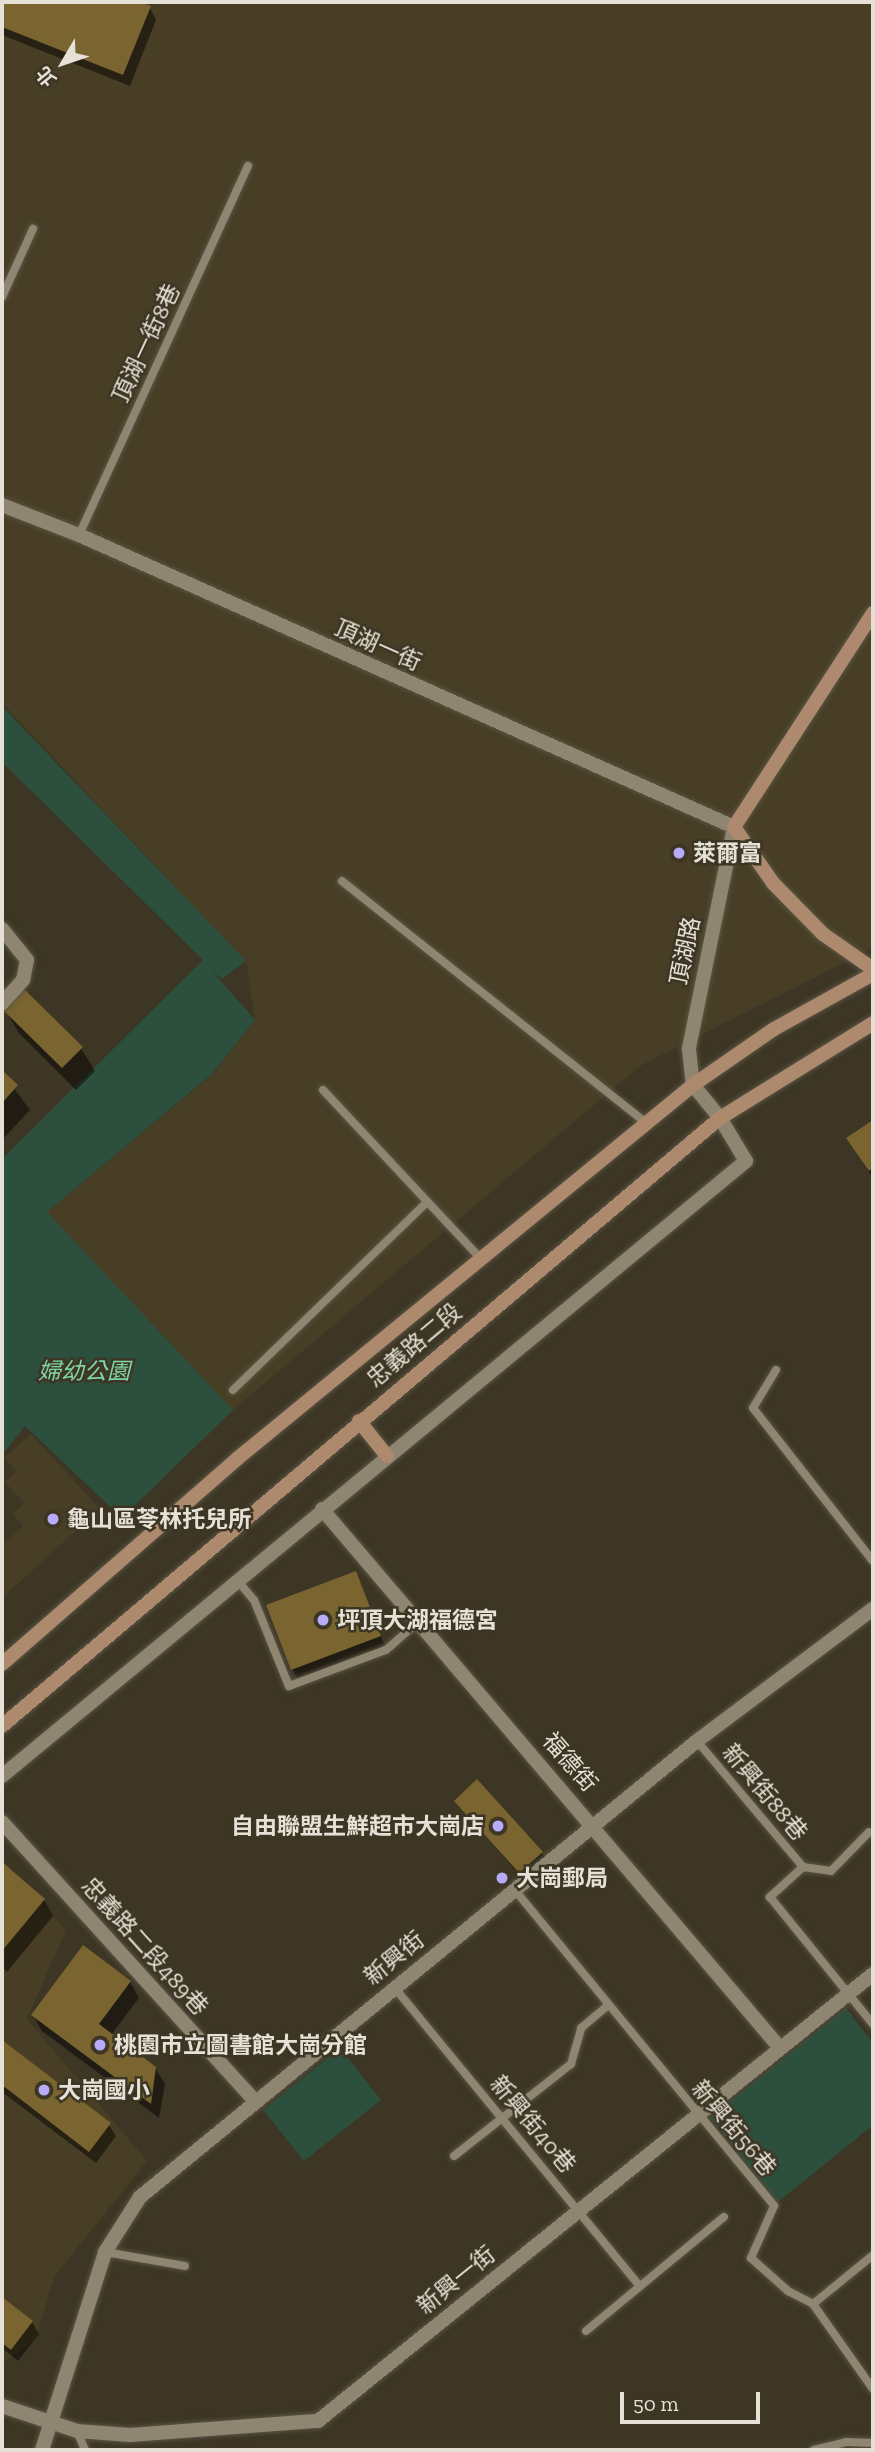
<!DOCTYPE html>
<html>
<head>
<meta charset="utf-8">
<style>
  body { margin:0 }
  #map { position:relative; width:875px; height:2452px; overflow:hidden; background:#3d3624; font-family:"Zilla Slab","Noto Sans TC",serif }
  div>[style] { position:absolute }
  [style*='--x'] { left:calc(var(--x)*1px); top:calc(var(--y)*1px); width:calc(var(--w)*1px); rotate:calc(var(--a)*1deg) }
  .built>* { inset:0; background:#483e25 }
  .green>* { inset:0; background:#2d4f3d }
  .shadow>* { inset:0; background:#0007 }
  .building>* { inset:0; background:#7a6530 }
  .roads { filter:drop-shadow(0 0 2px #5a5445) drop-shadow(0 0 2px #5a5445) }
  .lane>* { height:8px; margin:-4px; padding:0 4px; transform-origin:4px; border-radius:4px; background:#8f8672 }
  .street>* { height:14px; margin:-7px; padding:0 7px; transform-origin:7px; border-radius:7px; background:#8f8672 }
  .secondary>* { height:14px; margin:-7px; padding:0 7px; transform-origin:7px; border-radius:7px; background:#ad896d }
  .dots>* { width:19px; height:19px; translate:-50% -50%; box-sizing:border-box; border:4px solid #3d3624; border-radius:50% }
  span { translate:-50% -50%; white-space:nowrap; text-align:center; line-height:1.15; -webkit-text-stroke:5px #3d3624; paint-order:stroke }
  .street-label { font-size:23px; color:#e6e1d6 }
  .poi-label { font-size:23px; color:#e6e1d6; font-weight:700 }
  .left { translate:0 -50%; text-align:left }
  .right { translate:-100% -50%; text-align:right }
  .park-label { font-size:23px; color:#7fd4a7; font-style:italic }
  .frame { position:absolute; inset:0; border:4px solid #e6e1d6; pointer-events:none }
  .north { position:absolute; left:28px; top:28px; width:70px; height:70px; -webkit-text-stroke:5px #3d3624; paint-order:stroke; rotate:231deg; font-size:19px; font-weight:700; line-height:28px; text-align:center; color:#e6e1d6 }
  .north::after { content:''; display:block; margin:auto; width:24px; height:32px; background:#e6e1d6; clip-path:polygon(50% 0,100% 100%,50% 72%,0 100%) }
  .scale { position:absolute; left:620px; top:2392px; width:140px; height:32px; box-sizing:border-box; border:4px solid #e6e1d6; border-top:0; padding-left:9px; font-size:21px; line-height:24px; white-space:nowrap; color:#e6e1d6; -webkit-text-stroke:5px #3d3624; paint-order:stroke }
</style>
</head>
<body>
<div id="map">
  <div class="built">
    <div style="clip-path:polygon(2px 2px,873px 2px,873px 948px,640px 1066px,233px 1410px,46px 1213px,213px 1074px,255px 1020px,246px 962px,2px 703px)"></div>
    <div style="clip-path:polygon(31px 1434px,100px 1509px,3px 1597px,2px 1545px,23px 1526px,13px 1514px,24px 1503px,5px 1482px,17px 1471px,4px 1458px)"></div>
    <div style="clip-path:polygon(2px 1859px,66px 1930px,27px 2019px,147px 2161px,54px 2277px,35px 2341px,2px 2363px)"></div>
  </div>
  <div class="green">
    <div style="clip-path:polygon(2px 706px,246px 961px,222px 979px,212px 971px,255px 1020px,212px 1074px,47px 1212px,233px 1410px,122px 1518px,25px 1426px,2px 1455px,2px 1159px,203px 960px,2px 762px)"></div>
    <div style="clip-path:polygon(846px 2008px,873px 2043px,873px 2125px,778px 2202px,710px 2118px)"></div>
    <div style="clip-path:polygon(340px 2048px,381px 2100px,304px 2161px,263px 2110px)"></div>
  </div>
  <div class="shadow">
    <div style="clip-path:polygon(2px 2px,134px 2px,150px 8px,156px 20px,130px 86px,2px 35px)"></div>
    <div style="clip-path:polygon(5px 1010px,81px 1048px,95px 1071px,76px 1090px,19px 1033px)"></div>
    <div style="clip-path:polygon(2px 1072px,30px 1110px,2px 1140px)"></div>
    <div style="clip-path:polygon(873px 1122px,873px 1179px,849px 1139px)"></div>
    <div style="clip-path:polygon(355px 1573px,388px 1653px,302px 1685px,292px 1669px)"></div>
    <div style="clip-path:polygon(456px 1801px,542px 1853px,548px 1864px,527px 1884px)"></div>
    <div style="clip-path:polygon(2px 1864px,44px 1900px,53px 1916px,7px 1972px,2px 1967px)"></div>
    <div style="clip-path:polygon(130px 1982px,139px 1998px,111px 2035px,155px 2068px,165px 2084px,159px 2118px,42px 2031px,33px 2015px)"></div>
    <div style="clip-path:polygon(2px 2042px,109px 2125px,116px 2136px,96px 2163px,2px 2092px)"></div>
    <div style="clip-path:polygon(2px 2299px,32px 2322px,39px 2334px,18px 2361px,2px 2348px)"></div>
  </div>
  <div class="building">
    <div style="clip-path:polygon(2px 2px,139px 2px,151px 6px,123px 75px,2px 27px)"></div>
    <div style="clip-path:polygon(24px 989px,83px 1047px,62px 1068px,3px 1010px)"></div>
    <div style="clip-path:polygon(2px 1070px,18px 1085px,2px 1103px)"></div>
    <div style="clip-path:polygon(873px 1120px,873px 1168px,869px 1171px,846px 1138px)"></div>
    <div style="clip-path:polygon(356px 1571px,381px 1636px,291px 1670px,266px 1605px)"></div>
    <div style="clip-path:polygon(477px 1779px,543px 1852px,519px 1873px,454px 1801px)"></div>
    <div style="clip-path:polygon(2px 1862px,45px 1899px,2px 1951px)"></div>
    <div style="clip-path:polygon(83px 1945px,131px 1981px,99px 2024px,156px 2067px,151px 2104px,31px 2015px)"></div>
    <div style="clip-path:polygon(2px 2040px,111px 2123px,89px 2152px,2px 2085px)"></div>
    <div style="clip-path:polygon(2px 2297px,33px 2321px,11px 2350px,2px 2343px)"></div>
  </div>
  <div class="roads">
    <div class="lane">
      <div style="--x:2;--y:297;--w:75;--a:-65.5"></div>
      <div style="--x:79;--y:535;--w:406;--a:-65.4"></div>
      <div style="--x:342;--y:881;--w:389;--a:38.5"></div>
      <div style="--x:323;--y:1090;--w:231;--a:46.9"></div>
      <div style="--x:776;--y:1370;--w:44;--a:121.2"></div>
      <div style="--x:753;--y:1408;--w:194;--a:51.9"></div>
      <div style="--x:233;--y:1390;--w:269;--a:-44.1"></div>
      <div style="--x:237;--y:1580;--w:26;--a:50"></div>
      <div style="--x:254;--y:1600;--w:93;--a:67.9"></div>
      <div style="--x:289;--y:1686;--w:103;--a:-20.4"></div>
      <div style="--x:386;--y:1650;--w:44;--a:-41.3"></div>
      <div style="--x:697;--y:1741;--w:165;--a:49.9"></div>
      <div style="--x:803;--y:1867;--w:45;--a:137.7"></div>
      <div style="--x:770;--y:1897;--w:164;--a:51"></div>
      <div style="--x:803;--y:1867;--w:28;--a:8"></div>
      <div style="--x:831;--y:1871;--w:54;--a:-45.7"></div>
      <div style="--x:514;--y:1889;--w:410;--a:50.6"></div>
      <div style="--x:774;--y:2206;--w:57;--a:113.9"></div>
      <div style="--x:751;--y:2258;--w:50;--a:41.7"></div>
      <div style="--x:788;--y:2291;--w:28;--a:27"></div>
      <div style="--x:813;--y:2304;--w:104;--a:54.8"></div>
      <div style="--x:394;--y:1987;--w:387;--a:50.6"></div>
      <div style="--x:454;--y:2156;--w:149;--a:-38.2"></div>
      <div style="--x:571;--y:2064;--w:37;--a:-74"></div>
      <div style="--x:581;--y:2028;--w:35;--a:-40"></div>
      <div style="--x:105;--y:2252;--w:81;--a:9.9"></div>
      <div style="--x:813;--y:2304;--w:77;--a:-39.2"></div>
      <div style="--x:586;--y:2331;--w:179;--a:-39.6"></div>
      <div style="--x:77;--y:2431;--w:21;--a:67"></div>
      <div style="--x:814;--y:2450;--w:33;--a:-14"></div>
      <div style="--x:846;--y:2442;--w:27;--a:2"></div>
    </div>
    <div class="street">
      <div style="--x:2;--y:505;--w:83;--a:21.3"></div>
      <div style="--x:79;--y:535;--w:717;--a:24.03"></div>
      <div style="--x:734;--y:827;--w:227;--a:101.5"></div>
      <div style="--x:689;--y:1049;--w:36;--a:84"></div>
      <div style="--x:693;--y:1085;--w:43;--a:50.7"></div>
      <div style="--x:720;--y:1118;--w:50;--a:58.8"></div>
      <div style="--x:746;--y:1161;--w:965;--a:140.42"></div>
      <div style="--x:2;--y:929;--w:40;--a:51"></div>
      <div style="--x:27;--y:960;--w:20;--a:101"></div>
      <div style="--x:23;--y:980;--w:31;--a:132"></div>
      <div style="--x:322;--y:1509;--w:707;--a:49.64"></div>
      <div style="--x:2;--y:1822;--w:375;--a:47.8"></div>
      <div style="--x:2;--y:2406;--w:79;--a:18.4"></div>
      <div style="--x:77;--y:2431;--w:53;--a:4.3"></div>
      <div style="--x:130;--y:2435;--w:189;--a:-4.3"></div>
      <div style="--x:318;--y:2421;--w:713;--a:-38.85"></div>
      <div style="--x:42;--y:2450;--w:208;--a:-72.3"></div>
      <div style="--x:105;--y:2252;--w:65;--a:-57.5"></div>
      <div style="--x:140;--y:2197;--w:720;--a:-39.31"></div>
      <div style="--x:697;--y:1741;--w:220;--a:-36.9"></div>
    </div>
    <div class="secondary">
      <div style="--x:873;--y:613;--w:255;--a:123"></div>
      <div style="--x:734;--y:827;--w:68;--a:55.1"></div>
      <div style="--x:773;--y:883;--w:71;--a:45.6"></div>
      <div style="--x:823;--y:934;--w:61;--a:35"></div>
      <div style="--x:359;--y:1421;--w:45;--a:51.3"></div>
      <div style="--x:2;--y:1664;--w:313;--a:-41.1"></div>
      <div style="--x:238;--y:1458;--w:588;--a:-39.34"></div>
      <div style="--x:693;--y:1085;--w:98;--a:-34.7"></div>
      <div style="--x:774;--y:1029;--w:113;--a:-29.1"></div>
      <div style="--x:2;--y:1726;--w:941;--a:-40.26"></div>
      <div style="--x:720;--y:1118;--w:180;--a:-31.8"></div>
    </div>
  </div>
  <div class="dots">
    <div style="left:679px;top:853px;background:#b8abf7"></div>
    <div style="left:53px;top:1519px;background:#b8abf7"></div>
    <div style="left:323px;top:1620px;background:#b8abf7"></div>
    <div style="left:498px;top:1826px;background:#b8abf7"></div>
    <div style="left:502px;top:1878px;background:#b8abf7"></div>
    <div style="left:100px;top:2045px;background:#b8abf7"></div>
    <div style="left:44px;top:2090px;background:#b8abf7"></div>
  </div>
  <div class="street-label">
    <span style="left:146px;top:343px;rotate:-65deg">頂湖一街8巷</span>
    <span style="left:378px;top:645px;rotate:24deg">頂湖一街</span>
    <span style="left:685px;top:951px;rotate:-78deg">頂湖路</span>
    <span style="left:414px;top:1345px;rotate:-40deg">忠義路二段</span>
    <span style="left:570px;top:1762px;rotate:49deg">福德街</span>
    <span style="left:765px;top:1792px;rotate:50deg">新興街88巷</span>
    <span style="left:145px;top:1946px;rotate:48deg">忠義路二段489巷</span>
    <span style="left:394px;top:1958px;rotate:-39deg">新興街</span>
    <span style="left:533px;top:2124px;rotate:50deg">新興街40巷</span>
    <span style="left:734px;top:2128px;rotate:50deg">新興街56巷</span>
    <span style="left:456px;top:2280px;rotate:-39deg">新興一街</span>
  </div>
  <div class="poi-label">
    <span class="left" style="left:693px;top:853px">萊爾富</span>
    <span class="left" style="left:67px;top:1519px">龜山區苓林托兒所</span>
    <span class="left" style="left:337px;top:1620px">坪頂大湖福德宮</span>
    <span class="right" style="left:484px;top:1826px">自由聯盟生鮮超市大崗店</span>
    <span class="left" style="left:516px;top:1878px">大崗郵局</span>
    <span class="left" style="left:114px;top:2045px">桃園市立圖書館大崗分館</span>
    <span class="left" style="left:58px;top:2090px">大崗國小</span>
  </div>
  <div class="park-label">
    <span style="left:84px;top:1371px">婦幼公園</span>
  </div>
  <div class="frame"></div>
  <div class="north">北</div>
  <div class="scale">50 m</div>
</div>
</body>
</html>
